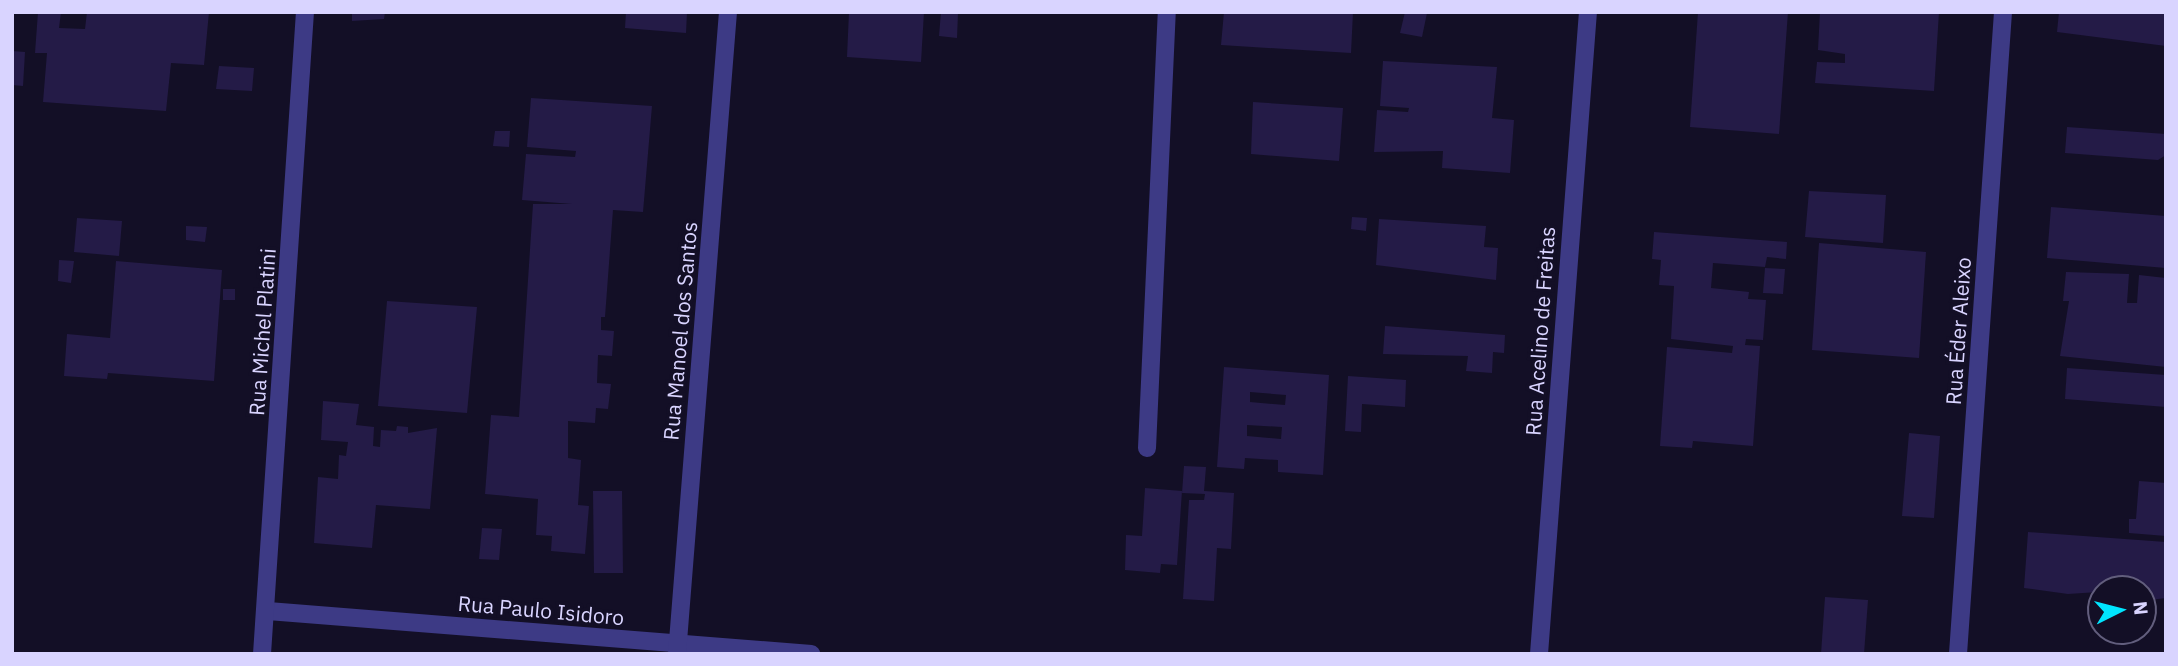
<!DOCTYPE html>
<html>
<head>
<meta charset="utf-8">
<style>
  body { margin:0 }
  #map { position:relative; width:2178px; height:666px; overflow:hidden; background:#130f26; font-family:"IBM Plex Sans",sans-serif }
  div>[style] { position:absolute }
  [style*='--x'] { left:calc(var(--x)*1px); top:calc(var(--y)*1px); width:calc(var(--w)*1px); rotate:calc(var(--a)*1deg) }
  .building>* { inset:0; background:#241b47 }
  .minor>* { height:18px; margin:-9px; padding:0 9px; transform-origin:9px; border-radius:9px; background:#3d3a85 }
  span { translate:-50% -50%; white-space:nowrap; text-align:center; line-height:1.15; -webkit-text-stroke:7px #130f26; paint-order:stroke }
  .street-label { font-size:21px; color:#d9d4ff }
  .frame { position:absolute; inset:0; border:14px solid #d9d4ff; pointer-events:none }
  .north { position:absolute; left:2087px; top:575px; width:70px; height:70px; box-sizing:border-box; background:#130f26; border:2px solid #625e7d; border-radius:50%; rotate:84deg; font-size:19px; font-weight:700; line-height:28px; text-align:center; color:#d9d4ff }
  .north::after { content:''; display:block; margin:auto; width:24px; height:32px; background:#00e5ff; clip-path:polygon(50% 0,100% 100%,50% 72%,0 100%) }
</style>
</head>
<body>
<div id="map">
  <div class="building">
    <div style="clip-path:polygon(38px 12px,61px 12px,59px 28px,85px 29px,87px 12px,209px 12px,204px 65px,171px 63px,166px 111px,43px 102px,47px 53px,35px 53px)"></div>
    <div style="clip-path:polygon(352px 12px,385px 12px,384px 19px,352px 21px)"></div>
    <div style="clip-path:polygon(626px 12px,687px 12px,686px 33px,625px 28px)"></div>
    <div style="clip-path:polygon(849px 12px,924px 12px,921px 62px,847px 57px)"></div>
    <div style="clip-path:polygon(941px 12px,958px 13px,957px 38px,939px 36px)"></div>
    <div style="clip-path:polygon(1224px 12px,1353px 12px,1351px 53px,1221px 45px)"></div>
    <div style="clip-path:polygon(1405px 12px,1427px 13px,1422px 37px,1400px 33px)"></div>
    <div style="clip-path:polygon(1698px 12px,1788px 12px,1779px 134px,1690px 127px)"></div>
    <div style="clip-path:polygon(1820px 12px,1939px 12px,1934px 91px,1815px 83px,1817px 62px,1845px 63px,1845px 54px,1818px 50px)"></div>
    <div style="clip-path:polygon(2059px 12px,2166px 12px,2166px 46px,2057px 32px)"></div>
    <div style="clip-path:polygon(12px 51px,25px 52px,23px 86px,12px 85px)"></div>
    <div style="clip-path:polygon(1383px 61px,1497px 67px,1492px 118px,1514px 120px,1510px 173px,1442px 168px,1443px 151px,1374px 152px,1377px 110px,1408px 112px,1409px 108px,1380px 106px)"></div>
    <div style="clip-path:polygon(219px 66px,254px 68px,252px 91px,216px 89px)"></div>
    <div style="clip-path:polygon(531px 98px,652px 106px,643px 212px,613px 210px,605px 317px,601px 317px,601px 330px,614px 331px,612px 356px,598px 355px,597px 383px,611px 384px,608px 409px,596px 408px,595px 423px,568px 421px,568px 458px,581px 460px,578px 505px,589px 506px,585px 554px,551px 551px,552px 536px,536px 535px,538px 499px,485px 494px,491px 415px,519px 417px,533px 204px,572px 204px,522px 200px,526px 154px,575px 157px,576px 151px,527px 147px)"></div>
    <div style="clip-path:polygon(1253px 102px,1343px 108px,1339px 161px,1251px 154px)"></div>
    <div style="clip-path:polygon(2067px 127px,2166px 134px,2166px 155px,2158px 160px,2065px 153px)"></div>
    <div style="clip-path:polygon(495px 131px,510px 131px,509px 147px,493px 146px)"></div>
    <div style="clip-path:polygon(1809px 191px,1886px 195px,1883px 243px,1805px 237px)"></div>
    <div style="clip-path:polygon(2051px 207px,2166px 216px,2166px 268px,2047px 258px)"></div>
    <div style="clip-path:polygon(1352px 217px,1367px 218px,1366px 231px,1351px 229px)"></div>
    <div style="clip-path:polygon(77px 218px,122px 221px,119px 256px,74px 252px)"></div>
    <div style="clip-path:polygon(1379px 219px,1486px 226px,1484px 247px,1498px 248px,1496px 280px,1376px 265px)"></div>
    <div style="clip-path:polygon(186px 226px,207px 227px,205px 242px,186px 240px)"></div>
    <div style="clip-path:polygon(1654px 232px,1787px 242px,1786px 259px,1767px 257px,1765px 267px,1713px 263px,1711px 288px,1749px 292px,1748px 299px,1766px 300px,1763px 340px,1746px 339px,1745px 345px,1760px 346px,1753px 446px,1693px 441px,1692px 448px,1660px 446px,1667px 347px,1732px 353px,1733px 346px,1671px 339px,1674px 286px,1659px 285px,1661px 260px,1652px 259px)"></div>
    <div style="clip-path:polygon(1819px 243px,1926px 252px,1919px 358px,1812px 350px)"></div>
    <div style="clip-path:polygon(59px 260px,74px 261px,71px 283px,58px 281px)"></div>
    <div style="clip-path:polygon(116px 261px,222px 270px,214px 381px,108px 373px,107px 379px,64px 376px,67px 334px,110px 338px)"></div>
    <div style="clip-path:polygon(1765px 268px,1785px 269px,1783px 294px,1763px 293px)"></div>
    <div style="clip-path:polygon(2066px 272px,2129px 274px,2127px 303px,2137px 303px,2139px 275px,2166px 278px,2166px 367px,2060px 356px,2069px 301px,2063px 301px)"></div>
    <div style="clip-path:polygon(223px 289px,235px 289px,235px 300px,223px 300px)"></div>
    <div style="clip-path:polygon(387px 301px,477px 307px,467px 413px,378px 406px)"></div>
    <div style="clip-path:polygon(1385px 326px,1505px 335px,1504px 353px,1493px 352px,1492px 373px,1466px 371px,1468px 356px,1383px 354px)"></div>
    <div style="clip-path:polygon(evenodd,1224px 367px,1329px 375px,1323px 475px,1278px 472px,1278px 460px,1245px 458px,1244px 469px,1217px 467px,1224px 367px,1250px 392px,1286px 395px,1285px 405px,1250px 402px,1250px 392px,1224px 367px,1247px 425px,1282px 427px,1281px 439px,1247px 436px,1247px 425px)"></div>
    <div style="clip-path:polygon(2067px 368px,2166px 375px,2166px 407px,2065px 399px)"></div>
    <div style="clip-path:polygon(1348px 376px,1406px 380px,1405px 407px,1362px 404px,1361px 432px,1345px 431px)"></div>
    <div style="clip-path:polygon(323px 401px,359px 404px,356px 425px,374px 427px,373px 446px,380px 447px,381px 430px,396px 431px,397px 426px,408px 427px,408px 433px,437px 428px,430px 509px,376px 505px,372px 548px,314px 543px,318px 477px,338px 479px,339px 455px,346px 456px,348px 442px,321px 440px)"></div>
    <div style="clip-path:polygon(1909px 433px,1940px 436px,1934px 518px,1902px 516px)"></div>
    <div style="clip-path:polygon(1184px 466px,1206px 467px,1204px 491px,1234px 493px,1231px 549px,1217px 548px,1214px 601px,1183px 599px,1189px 500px,1204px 500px,1205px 494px,1182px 493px)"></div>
    <div style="clip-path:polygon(2139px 481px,2166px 483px,2166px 536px,2129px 533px,2129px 519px,2136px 519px)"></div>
    <div style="clip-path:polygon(1145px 488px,1182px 491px,1177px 565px,1161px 564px,1160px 573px,1125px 570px,1126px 535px,1142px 536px)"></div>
    <div style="clip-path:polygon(593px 491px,622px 491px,623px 573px,594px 573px)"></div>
    <div style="clip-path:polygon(482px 528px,502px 529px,499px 560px,479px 559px)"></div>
    <div style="clip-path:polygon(2028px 532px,2166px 542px,2166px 598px,2150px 600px,2143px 597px,2143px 589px,2068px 594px,2024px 588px)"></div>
    <div style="clip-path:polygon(1825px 597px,1868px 600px,1864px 654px,1821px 654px)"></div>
  </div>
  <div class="minor">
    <div style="--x:1147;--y:448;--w:436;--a:-87.4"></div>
    <div style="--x:268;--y:611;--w:545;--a:4.53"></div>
    <div style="--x:262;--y:654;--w:643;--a:-86.17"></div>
    <div style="--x:677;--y:654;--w:644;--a:-85.46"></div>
    <div style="--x:1539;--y:654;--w:644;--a:-85.64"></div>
    <div style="--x:1958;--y:654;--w:644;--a:-85.99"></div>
  </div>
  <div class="street-label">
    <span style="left:680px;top:331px;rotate:-85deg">Rua Manoel dos Santos</span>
    <span style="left:1540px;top:331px;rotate:-86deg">Rua Acelino de Freitas</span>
    <span style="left:1958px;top:331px;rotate:-86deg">Rua Éder Aleixo</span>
    <span style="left:262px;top:332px;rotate:-86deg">Rua Michel Platini</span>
    <span style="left:541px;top:610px;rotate:5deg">Rua Paulo Isidoro</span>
  </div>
  <div class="frame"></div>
  <div class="north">N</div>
</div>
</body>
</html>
